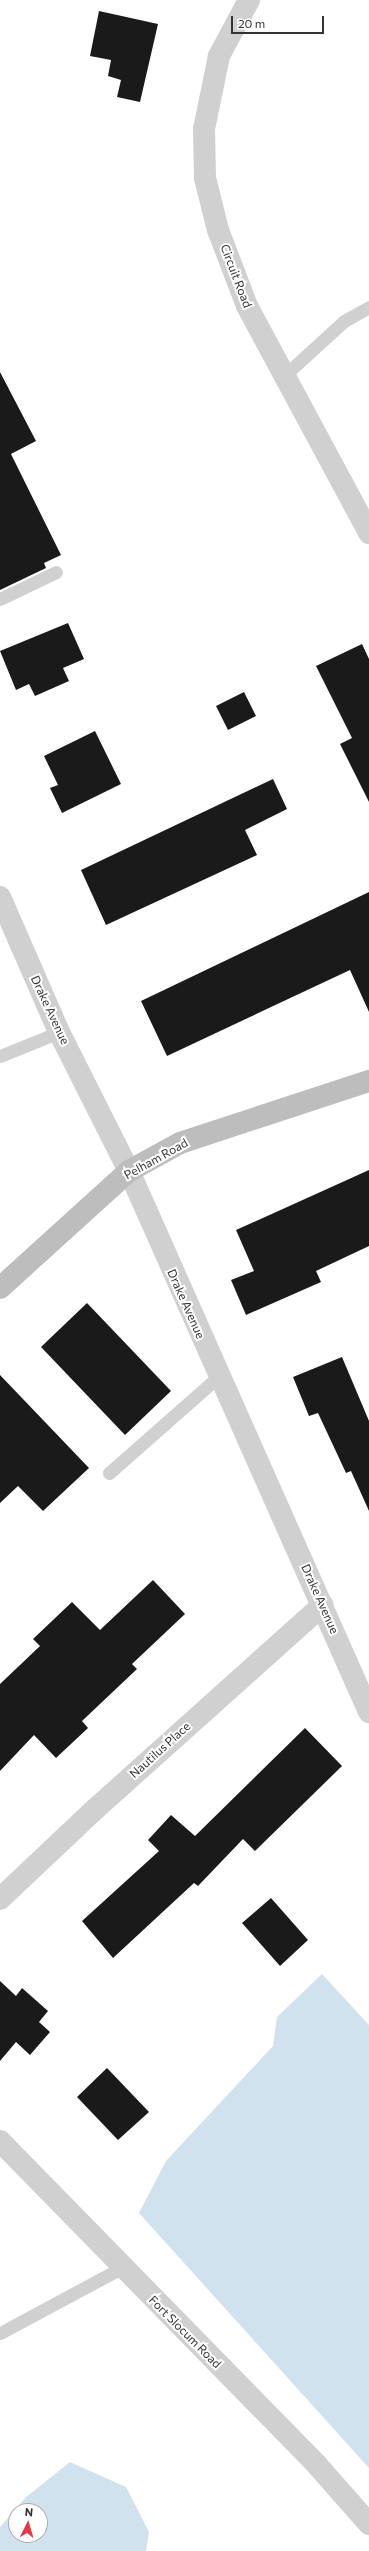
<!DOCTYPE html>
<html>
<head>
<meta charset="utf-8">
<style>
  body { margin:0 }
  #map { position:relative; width:369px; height:2551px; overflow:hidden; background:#fff; font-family:Commissioner,sans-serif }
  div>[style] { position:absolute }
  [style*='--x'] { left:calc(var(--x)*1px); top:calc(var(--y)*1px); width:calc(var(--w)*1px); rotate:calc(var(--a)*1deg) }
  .water>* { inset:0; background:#cfe2ee }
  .building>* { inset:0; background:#1a1a1a }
  .service>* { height:13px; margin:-6.5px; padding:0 6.5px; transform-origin:6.5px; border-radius:6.5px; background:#d0d0d0 }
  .minor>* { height:22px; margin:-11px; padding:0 11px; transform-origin:11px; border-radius:11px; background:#d0d0d0 }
  .tertiary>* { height:22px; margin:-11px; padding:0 11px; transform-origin:11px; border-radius:11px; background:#d0d0d0 }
  .secondary>* { height:22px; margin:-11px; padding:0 11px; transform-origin:11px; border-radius:11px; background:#bdbdbd }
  span { translate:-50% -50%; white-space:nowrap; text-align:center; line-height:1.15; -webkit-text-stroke:4px #fff; paint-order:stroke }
  .street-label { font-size:12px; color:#333 }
  .north { position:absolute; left:8px; top:2503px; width:40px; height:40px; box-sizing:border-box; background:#fff; border:1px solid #adadad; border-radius:50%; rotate:5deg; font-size:11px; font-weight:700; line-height:16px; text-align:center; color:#333 }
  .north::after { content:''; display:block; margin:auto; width:14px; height:18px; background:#e63946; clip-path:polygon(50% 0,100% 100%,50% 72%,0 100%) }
  .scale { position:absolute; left:231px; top:16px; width:93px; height:18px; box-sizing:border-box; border:2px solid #333; border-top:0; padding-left:5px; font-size:12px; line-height:14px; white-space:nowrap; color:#333; -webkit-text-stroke:3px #fff; paint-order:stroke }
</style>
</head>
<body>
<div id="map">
  <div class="water">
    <div style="clip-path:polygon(322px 1974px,369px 2025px,369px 2468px,139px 2213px,166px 2161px,273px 2046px,277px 2017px)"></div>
    <div style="clip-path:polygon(evenodd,70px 2462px,126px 2487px,149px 2532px,146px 2551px,0 2551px,0 2527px,25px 2498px,70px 2462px,16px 2511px,40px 2511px,40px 2535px,16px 2535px,16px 2511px)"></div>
  </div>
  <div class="building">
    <div style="clip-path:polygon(99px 11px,158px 24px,140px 102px,117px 97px,121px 80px,108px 76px,111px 60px,90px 56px)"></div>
    <div style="clip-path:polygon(0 372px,36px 441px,11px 454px,61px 555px,44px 563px,46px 568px,0 590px)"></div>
    <div style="clip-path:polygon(68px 623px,84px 659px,63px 668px,69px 681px,35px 696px,29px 684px,16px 690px,0 651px)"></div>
    <div style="clip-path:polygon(362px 644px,369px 659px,369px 802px,340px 744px,352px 738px,316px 666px)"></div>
    <div style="clip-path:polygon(244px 692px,256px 716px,228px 730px,216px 706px)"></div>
    <div style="clip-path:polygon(95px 731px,121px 784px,62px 813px,50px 788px,58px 785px,44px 756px)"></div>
    <div style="clip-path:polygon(273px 779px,287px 809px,245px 830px,257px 855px,106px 925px,81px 870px)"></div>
    <div style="clip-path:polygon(369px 892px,369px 1012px,350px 970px,167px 1056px,141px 1001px)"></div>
    <div style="clip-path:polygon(369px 1170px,369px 1246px,316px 1271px,321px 1282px,246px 1315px,231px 1280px,254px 1271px,236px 1230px)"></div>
    <div style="clip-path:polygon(87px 1303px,171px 1391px,125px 1435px,41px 1347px)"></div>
    <div style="clip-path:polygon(342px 1357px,369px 1421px,369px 1511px,351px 1471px,346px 1473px,318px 1413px,309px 1416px,293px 1377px)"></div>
    <div style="clip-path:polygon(0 1375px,89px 1468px,43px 1511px,18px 1486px,0 1503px)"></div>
    <div style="clip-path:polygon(153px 1580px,185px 1614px,132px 1664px,137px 1669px,82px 1721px,88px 1728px,56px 1758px,34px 1735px,0 1771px,0 1684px,40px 1646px,33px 1639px,72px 1602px,100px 1630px)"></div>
    <div style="clip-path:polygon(305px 1728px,342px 1766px,255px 1851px,243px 1839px,198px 1886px,194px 1883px,113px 1958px,82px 1921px,159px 1851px,148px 1840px,171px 1815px,195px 1836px)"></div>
    <div style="clip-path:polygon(271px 1898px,308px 1940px,280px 1966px,242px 1923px)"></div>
    <div style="clip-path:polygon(0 1981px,16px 1996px,22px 1988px,48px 2011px,39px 2022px,50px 2032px,30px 2055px,16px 2042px,0 2061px)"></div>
    <div style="clip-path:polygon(107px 2068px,149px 2112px,118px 2140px,77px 2097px)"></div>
  </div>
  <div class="service">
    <div style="--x:286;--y:374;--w:79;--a:-42.4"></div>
    <div style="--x:344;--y:321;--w:29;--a:-29"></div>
    <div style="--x:0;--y:599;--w:62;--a:-25.7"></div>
    <div style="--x:0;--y:1056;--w:64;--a:-22.1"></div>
    <div style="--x:109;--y:1473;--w:145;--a:-41.4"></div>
    <div style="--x:0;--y:2333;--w:137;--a:-28.2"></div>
  </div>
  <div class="minor">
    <div style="--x:249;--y:0;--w:64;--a:118.2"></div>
    <div style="--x:219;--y:56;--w:75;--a:101.6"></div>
    <div style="--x:204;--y:129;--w:49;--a:88.8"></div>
    <div style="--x:205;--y:178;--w:54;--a:76"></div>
    <div style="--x:218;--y:230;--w:81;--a:69.1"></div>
    <div style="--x:247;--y:306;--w:258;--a:61.7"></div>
    <div style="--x:129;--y:1171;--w:592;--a:66.08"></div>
    <div style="--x:0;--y:1899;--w:127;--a:-43.4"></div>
    <div style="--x:92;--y:1812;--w:310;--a:-41.9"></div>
    <div style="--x:0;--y:2141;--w:453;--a:45.6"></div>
    <div style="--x:317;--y:2465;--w:79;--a:48.6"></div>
  </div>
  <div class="tertiary">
    <div style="--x:0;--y:897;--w:147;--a:66.4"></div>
    <div style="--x:59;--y:1032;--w:156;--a:63.3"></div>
  </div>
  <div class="secondary">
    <div style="--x:0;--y:1288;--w:174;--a:-42.2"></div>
    <div style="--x:129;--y:1171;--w:58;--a:-28.8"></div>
    <div style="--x:180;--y:1143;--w:199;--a:-18.2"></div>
  </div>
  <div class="street-label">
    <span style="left:236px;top:276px;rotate:69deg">Circuit Road</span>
    <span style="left:50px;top:1010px;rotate:65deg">Drake Avenue</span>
    <span style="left:156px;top:1159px;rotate:-29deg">Pelham Road</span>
    <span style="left:186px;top:1304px;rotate:66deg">Drake Avenue</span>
    <span style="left:320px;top:1599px;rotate:66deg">Drake Avenue</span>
    <span style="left:160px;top:1750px;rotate:-42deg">Nautilus Place</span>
    <span style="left:185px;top:2332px;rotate:45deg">Fort Slocum Road</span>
  </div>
  <div class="north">N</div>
  <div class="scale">20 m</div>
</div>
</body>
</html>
